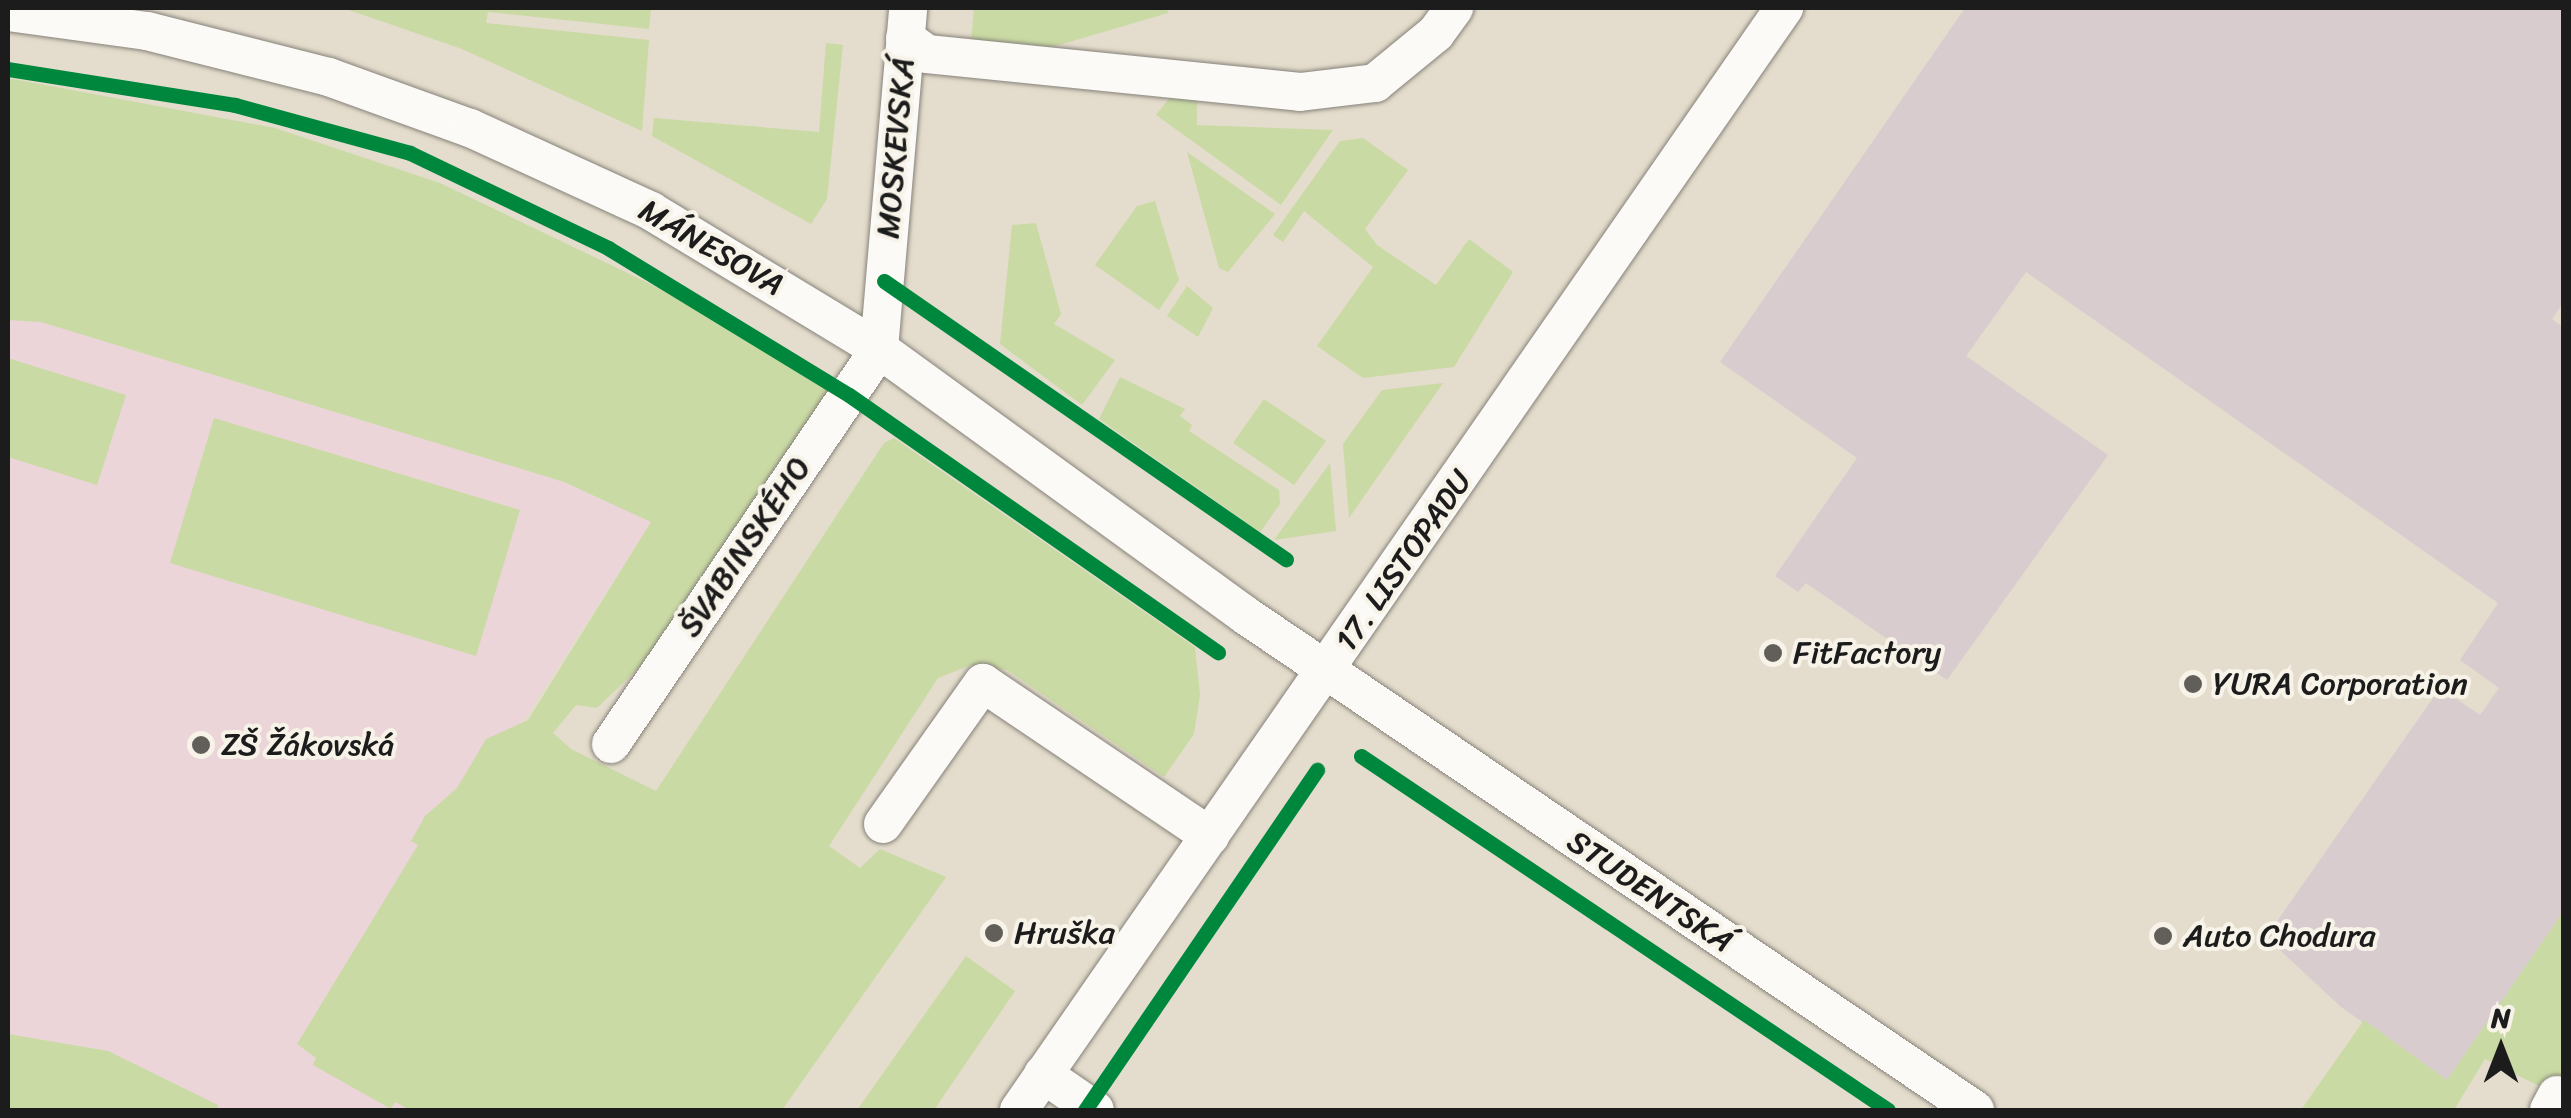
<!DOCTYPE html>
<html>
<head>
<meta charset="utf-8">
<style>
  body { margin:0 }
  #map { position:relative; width:2571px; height:1118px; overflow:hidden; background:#e4dccc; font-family:Sriracha,sans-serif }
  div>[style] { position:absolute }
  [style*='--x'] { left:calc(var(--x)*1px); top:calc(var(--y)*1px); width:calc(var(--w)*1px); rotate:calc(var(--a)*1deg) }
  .built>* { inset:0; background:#ebd5d9 }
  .industrial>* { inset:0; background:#d8cccf }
  .green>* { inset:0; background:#cadaa4 }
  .roads { filter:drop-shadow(0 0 2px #86827a) drop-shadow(0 0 2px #86827a) }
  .minor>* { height:38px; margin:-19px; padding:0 19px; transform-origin:19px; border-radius:19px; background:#fbfaf7 }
  .cycleway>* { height:15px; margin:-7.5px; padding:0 7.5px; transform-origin:7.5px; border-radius:7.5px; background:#00873e }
  .dots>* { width:28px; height:28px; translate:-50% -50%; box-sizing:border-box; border:5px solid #f7f3e8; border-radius:50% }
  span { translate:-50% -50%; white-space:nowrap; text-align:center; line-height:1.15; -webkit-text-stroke:8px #f7f3e8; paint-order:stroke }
  .street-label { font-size:32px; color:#1c1c1c }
  .poi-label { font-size:32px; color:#1c1c1c }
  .left { translate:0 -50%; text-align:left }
  .frame { position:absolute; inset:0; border:10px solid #1c1c1c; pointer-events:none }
  .north { position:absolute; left:2451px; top:998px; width:100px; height:100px; -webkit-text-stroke:8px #f7f3e8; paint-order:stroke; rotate:0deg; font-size:28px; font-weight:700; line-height:40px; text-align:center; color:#1c1c1c }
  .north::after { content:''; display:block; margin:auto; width:35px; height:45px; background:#1c1c1c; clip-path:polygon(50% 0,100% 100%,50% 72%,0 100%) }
</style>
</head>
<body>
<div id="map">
  <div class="built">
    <div style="clip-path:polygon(8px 320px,41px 322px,564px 482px,651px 522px,347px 995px,488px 1110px,8px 1110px)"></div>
  </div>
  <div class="industrial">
    <div style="clip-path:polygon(1965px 8px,2563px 8px,2564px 301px,2552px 319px,2564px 328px,2563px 912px,2447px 1081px,2341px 1007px,2266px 937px,2440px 688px,2480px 715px,2499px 688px,2460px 660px,2498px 603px,2026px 272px,1966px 356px,2108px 455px,1947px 680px,1806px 583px,1798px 592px,1775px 576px,1857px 458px,1720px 362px)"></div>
  </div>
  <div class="green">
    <div style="clip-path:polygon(343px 8px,651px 8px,649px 29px,488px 12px,486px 23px,649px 40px,642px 131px,462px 49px)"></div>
    <div style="clip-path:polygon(974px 8px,1167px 8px,1168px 13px,1042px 50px,971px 41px)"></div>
    <div style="clip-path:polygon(826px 43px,843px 45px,827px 199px,811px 224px,652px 136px,654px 118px,819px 132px)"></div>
    <div style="clip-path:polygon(8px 78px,275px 128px,440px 183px,663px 290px,829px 391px,667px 641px,597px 708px,576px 705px,553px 733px,571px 749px,656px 791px,884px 443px,894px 438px,1195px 647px,1200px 695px,1194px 734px,1164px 777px,1007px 670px,971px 665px,938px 678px,829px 846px,860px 868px,880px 849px,946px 877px,782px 1110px,410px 1110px,395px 1102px,391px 1109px,313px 1065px,316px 1058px,297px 1044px,418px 845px,411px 841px,425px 816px,457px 788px,486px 739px,528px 720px,651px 522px,564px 482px,41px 322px,8px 320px)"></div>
    <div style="clip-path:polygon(1172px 95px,1197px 98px,1197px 125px,1333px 130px,1281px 205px,1156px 115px)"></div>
    <div style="clip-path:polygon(1363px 138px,1408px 170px,1365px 229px,1377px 245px,1436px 285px,1469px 239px,1513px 272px,1454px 367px,1363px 378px,1317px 346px,1373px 267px,1304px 211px,1283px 242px,1273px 235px,1340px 141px)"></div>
    <div style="clip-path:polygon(1187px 152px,1275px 214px,1228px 272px,1219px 268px)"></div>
    <div style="clip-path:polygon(1155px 201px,1179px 280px,1159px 310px,1095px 265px,1137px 206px)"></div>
    <div style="clip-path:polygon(1036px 223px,1061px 314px,1054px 324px,1115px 360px,1082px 405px,1000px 344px,1012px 225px)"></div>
    <div style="clip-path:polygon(1187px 286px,1213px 308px,1198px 337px,1167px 316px)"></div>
    <div style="clip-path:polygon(8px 358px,126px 395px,97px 485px,8px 457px)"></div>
    <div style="clip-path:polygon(1120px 377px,1185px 409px,1180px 416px,1192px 425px,1189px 431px,1279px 490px,1280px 504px,1260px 532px,1099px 419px)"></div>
    <div style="clip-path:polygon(1443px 383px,1349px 518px,1343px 444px,1382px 390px)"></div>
    <div style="clip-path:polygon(1264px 399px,1326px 441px,1294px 485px,1233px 443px)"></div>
    <div style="clip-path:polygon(214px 418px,520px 510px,476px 656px,170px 563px)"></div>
    <div style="clip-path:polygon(1330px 463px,1336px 531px,1274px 540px)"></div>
    <div style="clip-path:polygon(2563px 912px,2564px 1066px,2557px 1095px,2485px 1059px,2454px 1110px,2301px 1110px,2364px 1020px,2447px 1080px)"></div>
    <div style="clip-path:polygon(966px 956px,1015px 991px,934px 1110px,857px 1110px)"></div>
    <div style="clip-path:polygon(8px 1034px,108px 1051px,218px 1105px,217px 1110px,8px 1110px)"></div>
  </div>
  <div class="roads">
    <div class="minor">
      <div style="--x:8;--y:12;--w:140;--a:7.8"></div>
      <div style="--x:147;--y:31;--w:188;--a:14.2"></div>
      <div style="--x:329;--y:77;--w:150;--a:19.9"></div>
      <div style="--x:470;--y:128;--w:199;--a:24.6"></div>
      <div style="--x:651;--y:211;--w:267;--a:31.2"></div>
      <div style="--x:879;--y:349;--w:452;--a:36"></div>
      <div style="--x:1245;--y:615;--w:882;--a:34.14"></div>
      <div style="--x:905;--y:38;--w:27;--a:36"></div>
      <div style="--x:927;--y:54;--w:375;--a:5.8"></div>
      <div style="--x:1300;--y:92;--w:76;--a:-6.8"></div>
      <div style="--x:1375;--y:83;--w:79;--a:-39.3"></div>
      <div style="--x:1436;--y:33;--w:31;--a:-54"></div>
      <div style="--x:611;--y:744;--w:477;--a:-55.8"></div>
      <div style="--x:879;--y:349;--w:342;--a:-85.1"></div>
      <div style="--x:883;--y:824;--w:173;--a:-54.7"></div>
      <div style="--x:983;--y:683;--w:274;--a:34"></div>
      <div style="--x:1043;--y:1074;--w:63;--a:34.7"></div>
      <div style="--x:1019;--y:1110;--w:1342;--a:-55.23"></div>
      <div style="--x:2549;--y:1110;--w:17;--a:-62"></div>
    </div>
  </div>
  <div class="cycleway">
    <div style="--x:8;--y:69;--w:230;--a:9"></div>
    <div style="--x:235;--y:105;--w:181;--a:15.3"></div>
    <div style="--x:410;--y:153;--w:220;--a:25.6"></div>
    <div style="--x:608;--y:248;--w:282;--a:31.4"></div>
    <div style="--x:849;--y:395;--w:450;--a:34.9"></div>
    <div style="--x:884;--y:281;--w:489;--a:34.7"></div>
    <div style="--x:1361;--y:756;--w:635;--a:33.89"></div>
    <div style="--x:1085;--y:1110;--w:412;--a:-55.7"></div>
  </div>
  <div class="dots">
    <div style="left:1773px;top:653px;background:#625f5a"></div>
    <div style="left:2193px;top:684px;background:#625f5a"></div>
    <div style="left:201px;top:745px;background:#625f5a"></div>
    <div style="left:994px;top:933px;background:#625f5a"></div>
    <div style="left:2163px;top:936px;background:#625f5a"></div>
  </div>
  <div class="street-label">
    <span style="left:896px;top:148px;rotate:-85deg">MOSKEVSKÁ</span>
    <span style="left:711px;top:248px;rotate:30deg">MÁNESOVA</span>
    <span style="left:745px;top:547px;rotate:-56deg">ŠVABINSKÉHO</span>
    <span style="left:1404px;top:561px;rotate:-55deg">17. LISTOPADU</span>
    <span style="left:1650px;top:892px;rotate:34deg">STUDENTSKÁ</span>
  </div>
  <div class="poi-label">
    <span class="left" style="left:1793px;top:653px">FitFactory</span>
    <span class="left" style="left:2213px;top:684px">YURA Corporation</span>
    <span class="left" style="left:221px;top:745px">ZŠ Žákovská</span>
    <span class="left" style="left:1014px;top:933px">Hruška</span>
    <span class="left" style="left:2183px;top:936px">Auto Chodura</span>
  </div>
  <div class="frame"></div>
  <div class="north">N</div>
</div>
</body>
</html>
